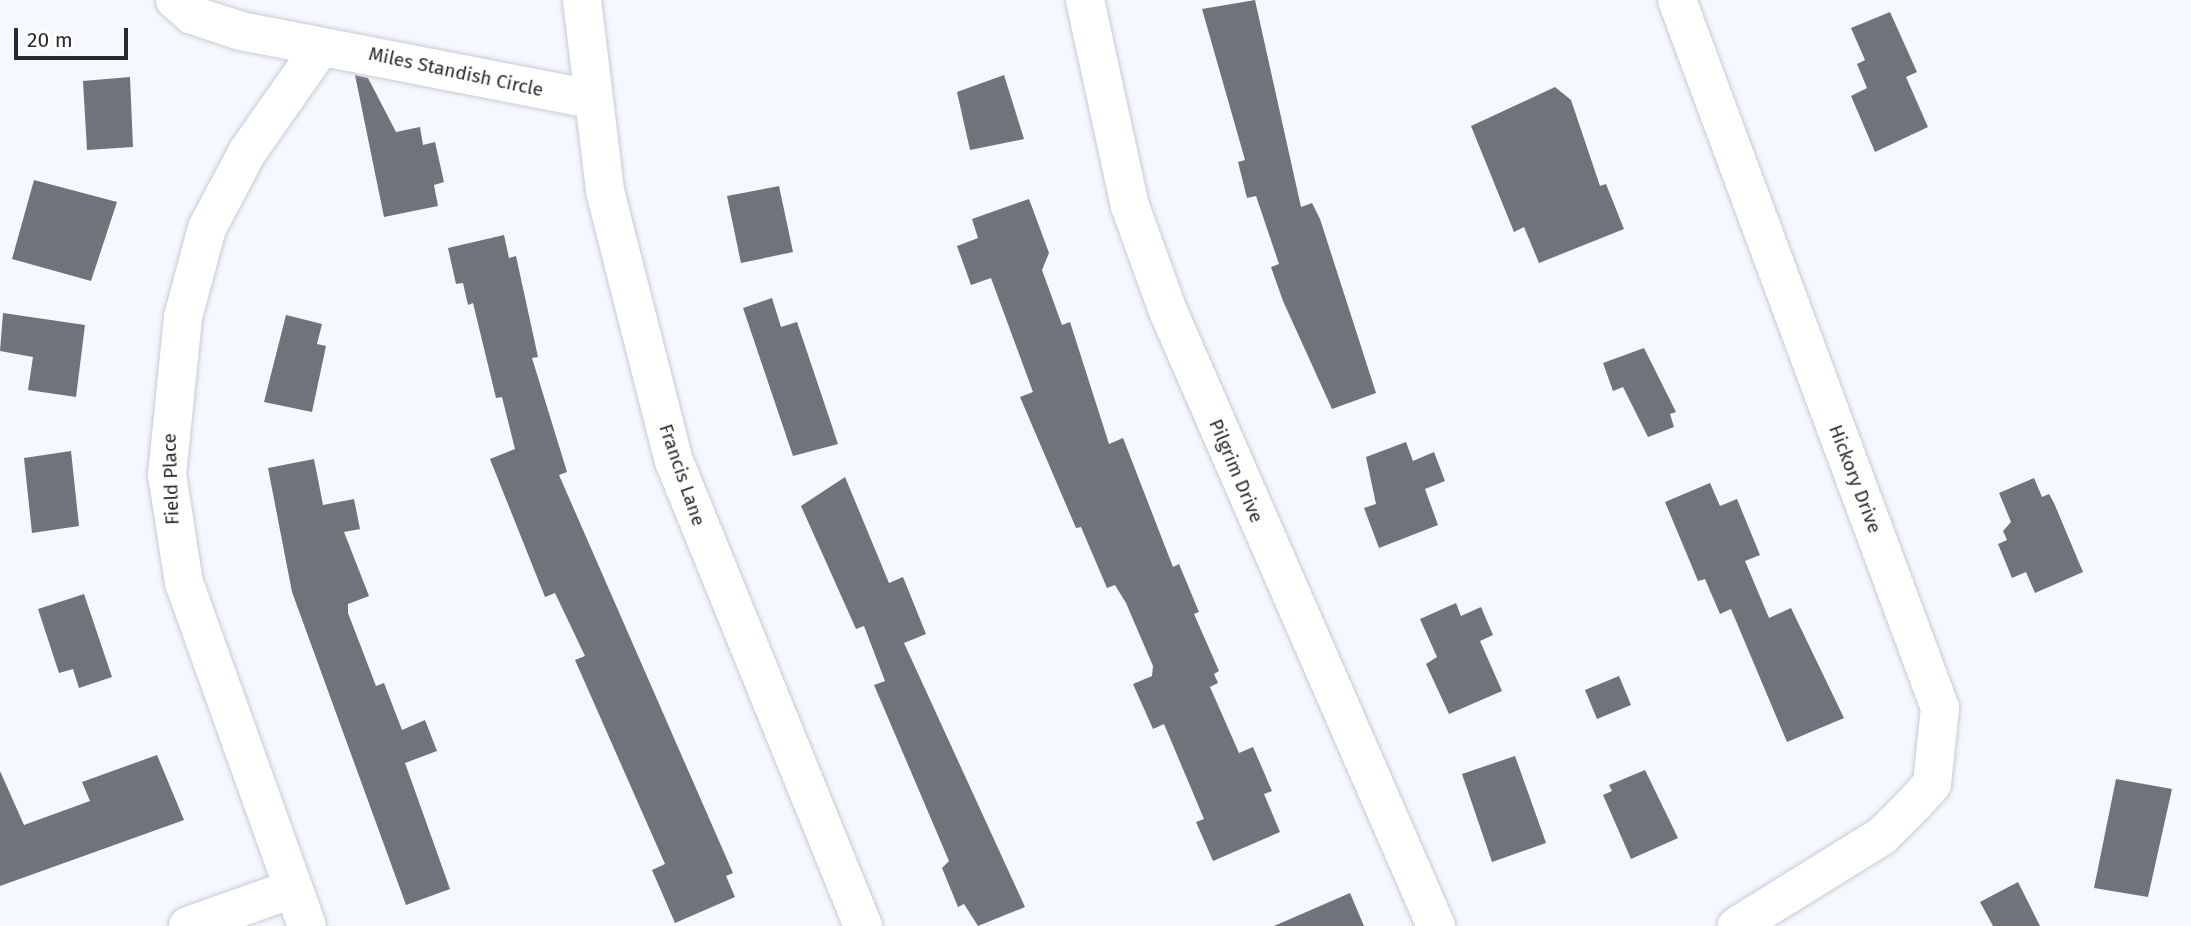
<!DOCTYPE html>
<html>
<head>
<meta charset="utf-8">
<style>
  body { margin:0 }
  #map { position:relative; width:2191px; height:926px; overflow:hidden; background:#f5f8fe; font-family:"Fira Sans",sans-serif }
  div>[style] { position:absolute }
  [style*='--x'] { left:calc(var(--x)*1px); top:calc(var(--y)*1px); width:calc(var(--w)*1px); rotate:calc(var(--a)*1deg) }
  .building>* { inset:0; background:#6f737b }
  .roads { filter:drop-shadow(0 0 2px #c7cbd4) drop-shadow(0 0 2px #c7cbd4) }
  .minor>* { height:38px; margin:-19px; padding:0 19px; transform-origin:19px; border-radius:19px; background:#fff }
  span { translate:-50% -50%; white-space:nowrap; text-align:center; line-height:1.15; -webkit-text-stroke:5px #fff; paint-order:stroke }
  .street-label { font-size:19px; color:#292a2e }
  .scale { position:absolute; left:14px; top:28px; width:114px; height:32px; box-sizing:border-box; border:4px solid #292a2e; border-top:0; padding-left:9px; font-size:21px; line-height:24px; white-space:nowrap; color:#292a2e; -webkit-text-stroke:5px #fff; paint-order:stroke }
</style>
</head>
<body>
<div id="map">
  <div class="building">
    <div style="clip-path:polygon(1255px 0,1301px 207px,1312px 203px,1320px 219px,1376px 393px,1332px 409px,1283px 301px,1271px 267px,1279px 264px,1256px 196px,1247px 198px,1238px 162px,1245px 160px,1202px 9px)"></div>
    <div style="clip-path:polygon(1890px 12px,1917px 72px,1906px 77px,1928px 127px,1875px 152px,1851px 96px,1867px 88px,1857px 64px,1865px 60px,1851px 28px)"></div>
    <div style="clip-path:polygon(355px 75px,368px 78px,396px 132px,420px 127px,423px 145px,435px 142px,444px 182px,434px 185px,438px 206px,384px 217px)"></div>
    <div style="clip-path:polygon(1004px 75px,1024px 139px,970px 150px,957px 92px)"></div>
    <div style="clip-path:polygon(130px 77px,133px 147px,87px 150px,83px 81px)"></div>
    <div style="clip-path:polygon(1555px 87px,1571px 100px,1600px 186px,1606px 184px,1624px 229px,1539px 263px,1524px 227px,1514px 232px,1471px 126px)"></div>
    <div style="clip-path:polygon(34px 180px,117px 202px,91px 281px,12px 259px)"></div>
    <div style="clip-path:polygon(779px 186px,793px 252px,741px 263px,727px 196px)"></div>
    <div style="clip-path:polygon(1029px 199px,1049px 253px,1042px 270px,1062px 325px,1070px 322px,1109px 444px,1123px 438px,1173px 567px,1179px 564px,1199px 612px,1194px 614px,1219px 671px,1214px 674px,1218px 683px,1210px 687px,1239px 753px,1253px 747px,1272px 791px,1264px 794px,1280px 832px,1213px 861px,1196px 822px,1204px 819px,1164px 724px,1153px 729px,1133px 684px,1152px 676px,1153px 666px,1126px 603px,1115px 585px,1107px 588px,1081px 527px,1076px 528px,1020px 397px,1033px 392px,991px 278px,971px 285px,957px 246px,978px 238px,972px 219px)"></div>
    <div style="clip-path:polygon(504px 235px,509px 258px,516px 256px,538px 357px,532px 358px,567px 472px,559px 475px,733px 873px,726px 876px,735px 897px,675px 923px,652px 870px,665px 864px,575px 660px,585px 656px,555px 593px,545px 597px,490px 459px,515px 449px,502px 397px,496px 398px,473px 303px,468px 305px,463px 283px,456px 284px,448px 248px)"></div>
    <div style="clip-path:polygon(772px 298px,781px 327px,797px 322px,838px 444px,793px 456px,743px 308px)"></div>
    <div style="clip-path:polygon(3px 313px,85px 325px,76px 397px,28px 390px,33px 357px,0 351px)"></div>
    <div style="clip-path:polygon(286px 315px,322px 324px,317px 344px,326px 346px,312px 412px,264px 402px)"></div>
    <div style="clip-path:polygon(1644px 348px,1676px 412px,1670px 414px,1674px 427px,1648px 437px,1623px 387px,1613px 391px,1603px 363px)"></div>
    <div style="clip-path:polygon(1406px 442px,1413px 461px,1434px 452px,1445px 481px,1425px 489px,1438px 525px,1379px 548px,1364px 508px,1376px 504px,1366px 457px)"></div>
    <div style="clip-path:polygon(71px 451px,79px 526px,32px 533px,24px 458px)"></div>
    <div style="clip-path:polygon(314px 459px,323px 505px,354px 499px,360px 529px,344px 532px,369px 596px,348px 604px,348px 613px,376px 686px,384px 683px,402px 730px,425px 720px,437px 751px,405px 763px,450px 889px,406px 905px,292px 592px,268px 468px)"></div>
    <div style="clip-path:polygon(845px 477px,889px 583px,903px 577px,926px 634px,904px 643px,1025px 907px,978px 926px,964px 904px,958px 907px,942px 868px,949px 861px,874px 685px,885px 681px,864px 626px,856px 629px,801px 506px)"></div>
    <div style="clip-path:polygon(2034px 478px,2042px 497px,2049px 494px,2054px 503px,2083px 572px,2035px 593px,2026px 572px,2012px 578px,1998px 544px,2007px 540px,2003px 531px,2011px 522px,1999px 493px)"></div>
    <div style="clip-path:polygon(1710px 483px,1720px 506px,1737px 499px,1760px 555px,1745px 561px,1769px 618px,1791px 608px,1844px 718px,1787px 742px,1731px 609px,1720px 614px,1705px 579px,1698px 581px,1665px 502px)"></div>
    <div style="clip-path:polygon(84px 594px,112px 677px,79px 688px,73px 669px,59px 673px,38px 609px)"></div>
    <div style="clip-path:polygon(1456px 603px,1461px 616px,1481px 607px,1493px 635px,1480px 641px,1502px 691px,1449px 714px,1426px 664px,1437px 657px,1420px 619px)"></div>
    <div style="clip-path:polygon(1619px 676px,1631px 705px,1597px 719px,1585px 690px)"></div>
    <div style="clip-path:polygon(157px 755px,184px 820px,0 886px,0 771px,24px 825px,90px 801px,82px 782px)"></div>
    <div style="clip-path:polygon(1515px 756px,1546px 843px,1492px 862px,1462px 774px)"></div>
    <div style="clip-path:polygon(1645px 770px,1678px 838px,1631px 859px,1603px 795px,1612px 791px,1609px 785px)"></div>
    <div style="clip-path:polygon(2116px 779px,2172px 789px,2148px 897px,2094px 888px)"></div>
    <div style="clip-path:polygon(2018px 882px,2040px 926px,1993px 926px,1980px 902px)"></div>
    <div style="clip-path:polygon(1350px 893px,1364px 926px,1274px 926px)"></div>
  </div>
  <div class="roads">
    <div class="minor">
      <div style="--x:175;--y:0;--w:23;--a:41"></div>
      <div style="--x:192;--y:15;--w:52;--a:18.1"></div>
      <div style="--x:241;--y:31;--w:357;--a:11"></div>
      <div style="--x:582;--y:0;--w:192;--a:83.1"></div>
      <div style="--x:605;--y:191;--w:279;--a:75.7"></div>
      <div style="--x:674;--y:461;--w:502;--a:67.88"></div>
      <div style="--x:1085;--y:0;--w:211;--a:77.7"></div>
      <div style="--x:1130;--y:206;--w:112;--a:70.1"></div>
      <div style="--x:1168;--y:311;--w:671;--a:66.45"></div>
      <div style="--x:1677;--y:0;--w:755;--a:69.62"></div>
      <div style="--x:1940;--y:708;--w:76;--a:96"></div>
      <div style="--x:1932;--y:784;--w:27;--a:132"></div>
      <div style="--x:1914;--y:804;--w:45;--a:135"></div>
      <div style="--x:1882;--y:836;--w:171;--a:148.2"></div>
      <div style="--x:188;--y:926;--w:110;--a:-19.6"></div>
      <div style="--x:307;--y:926;--w:364;--a:-109.7"></div>
      <div style="--x:184;--y:583;--w:109;--a:-98.9"></div>
      <div style="--x:167;--y:475;--w:159;--a:-84.2"></div>
      <div style="--x:183;--y:317;--w:92;--a:-74.9"></div>
      <div style="--x:207;--y:228;--w:87;--a:-62"></div>
      <div style="--x:248;--y:151;--w:126;--a:-55"></div>
    </div>
  </div>
  <div class="street-label">
    <span style="left:456px;top:72px;rotate:12deg">Miles Standish Circle</span>
    <span style="left:1236px;top:471px;rotate:67deg">Pilgrim Drive</span>
    <span style="left:682px;top:475px;rotate:71deg">Francis Lane</span>
    <span style="left:171px;top:479px;rotate:-92deg">Field Place</span>
    <span style="left:1855px;top:479px;rotate:69deg">Hickory Drive</span>
  </div>
  <div class="scale">20 m</div>
</div>
</body>
</html>
